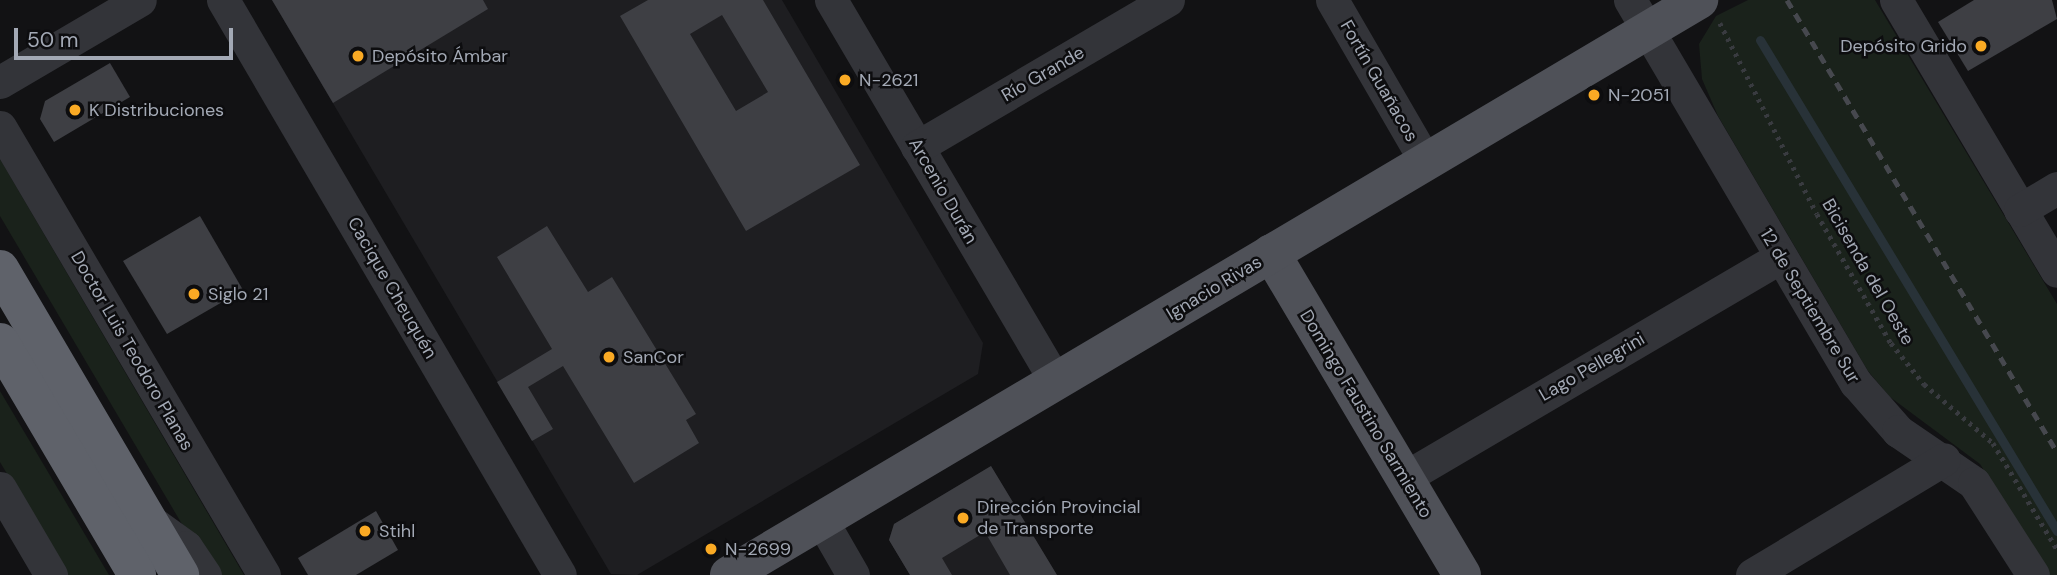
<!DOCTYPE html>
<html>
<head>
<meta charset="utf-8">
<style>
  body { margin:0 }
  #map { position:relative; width:2057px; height:575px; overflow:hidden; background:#121214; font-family:"DM Sans",sans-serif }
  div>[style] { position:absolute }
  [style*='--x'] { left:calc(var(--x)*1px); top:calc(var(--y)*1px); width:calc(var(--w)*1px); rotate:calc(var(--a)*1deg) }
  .built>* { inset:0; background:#1e1e21 }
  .green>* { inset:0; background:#1a221b }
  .stream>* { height:9px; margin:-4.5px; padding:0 4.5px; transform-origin:4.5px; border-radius:4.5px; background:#283238 }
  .building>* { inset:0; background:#3e3f44 }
  .path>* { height:4.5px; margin-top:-2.25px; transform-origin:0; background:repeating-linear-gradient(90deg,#393b40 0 3.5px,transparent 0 8.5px) }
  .minor>* { height:33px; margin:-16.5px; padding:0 16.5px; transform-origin:16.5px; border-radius:16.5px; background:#333439 }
  .major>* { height:38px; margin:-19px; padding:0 19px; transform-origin:19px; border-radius:19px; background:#4f5158 }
  .highway>* { height:38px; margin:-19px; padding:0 19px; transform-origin:19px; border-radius:19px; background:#5f626a }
  .rail>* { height:5px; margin-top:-2.5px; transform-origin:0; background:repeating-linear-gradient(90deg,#46484e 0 9px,transparent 0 16px) }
  .dots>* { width:19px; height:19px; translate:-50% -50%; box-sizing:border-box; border:4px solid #0d0d0f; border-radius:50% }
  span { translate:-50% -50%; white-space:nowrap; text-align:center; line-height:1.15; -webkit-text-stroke:5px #0d0d0f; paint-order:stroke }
  .poi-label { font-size:18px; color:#a3a9b5 }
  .right { translate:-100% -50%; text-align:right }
  .left { translate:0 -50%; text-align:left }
  .street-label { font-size:18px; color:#a3a9b5 }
  .scale { position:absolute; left:14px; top:28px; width:219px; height:32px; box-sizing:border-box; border:4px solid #a3a9b5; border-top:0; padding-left:9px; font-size:21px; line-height:24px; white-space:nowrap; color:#a3a9b5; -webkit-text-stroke:5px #0d0d0f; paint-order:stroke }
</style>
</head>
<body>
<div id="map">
  <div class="built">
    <div style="clip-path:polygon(272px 0,782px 0,983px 343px,978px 374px,637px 575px,611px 574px)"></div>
    <div style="clip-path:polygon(991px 466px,1057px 575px,910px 575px,889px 540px,894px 524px)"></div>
  </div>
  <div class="green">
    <div style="clip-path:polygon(1748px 0,1875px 0,2057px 304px,2057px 575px,2050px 575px,1980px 464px,1890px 397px,1868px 371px,1718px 116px,1702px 79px,1699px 44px,1716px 16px)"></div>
    <div style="clip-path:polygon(0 159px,244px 575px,212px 575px,0 216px)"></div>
    <div style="clip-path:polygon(0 391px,109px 575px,67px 575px,0 462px)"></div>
  </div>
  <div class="stream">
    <div style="--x:1760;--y:40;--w:574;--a:58.83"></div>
  </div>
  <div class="building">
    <div style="clip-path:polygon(272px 0,483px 0,488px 9px,333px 103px)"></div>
    <div style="clip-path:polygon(evenodd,648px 0,763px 0,860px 165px,746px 231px,620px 16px,648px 0,722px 15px,768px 92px,736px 111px,690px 34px,722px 15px)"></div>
    <div style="clip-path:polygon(1974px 0,2052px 0,2057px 19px,1968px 71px,1938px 22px)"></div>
    <div style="clip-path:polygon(110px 63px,130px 97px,54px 142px,40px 119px,45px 101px)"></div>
    <div style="clip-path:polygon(200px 216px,243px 290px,167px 334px,123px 261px)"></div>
    <div style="clip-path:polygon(547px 226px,588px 292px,612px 277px,696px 414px,686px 420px,699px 443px,634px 483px,563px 366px,528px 387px,553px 429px,532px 441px,497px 382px,552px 349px,497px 257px)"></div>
    <div style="clip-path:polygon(991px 466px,1057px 575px,1010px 575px,985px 532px,942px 558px,952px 575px,910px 575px,889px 540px,894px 524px)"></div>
    <div style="clip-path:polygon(376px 511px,398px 550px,356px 575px,308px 575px,298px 558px)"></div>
  </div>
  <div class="path">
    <div style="--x:1720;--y:23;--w:214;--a:63.1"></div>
    <div style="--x:1817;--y:214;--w:149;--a:60.2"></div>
    <div style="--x:1891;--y:343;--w:53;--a:51.2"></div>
    <div style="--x:1924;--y:384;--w:91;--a:40.5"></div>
    <div style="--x:1993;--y:443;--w:124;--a:58.9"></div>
  </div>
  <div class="minor">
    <div style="--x:223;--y:0;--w:666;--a:59.63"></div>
    <div style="--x:831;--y:0;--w:442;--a:59.5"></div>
    <div style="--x:1332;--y:0;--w:187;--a:59.9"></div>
    <div style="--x:1630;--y:0;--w:445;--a:59.5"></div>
    <div style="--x:1856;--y:383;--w:64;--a:48.8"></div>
    <div style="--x:1898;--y:431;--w:92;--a:34.4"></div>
    <div style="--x:1974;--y:483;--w:109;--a:57.3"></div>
    <div style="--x:1896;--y:0;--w:315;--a:59.3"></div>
    <div style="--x:0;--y:82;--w:162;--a:-30.4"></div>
    <div style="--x:0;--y:127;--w:520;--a:59.49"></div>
    <div style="--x:917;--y:147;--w:291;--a:-30.4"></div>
    <div style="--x:2020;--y:210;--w:43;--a:-30.7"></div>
    <div style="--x:1404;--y:478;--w:436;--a:-30.4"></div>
    <div style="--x:0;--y:488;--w:101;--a:59.6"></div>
    <div style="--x:150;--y:521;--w:44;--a:35.8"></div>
    <div style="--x:186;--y:547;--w:34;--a:56"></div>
    <div style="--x:822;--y:521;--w:62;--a:60.1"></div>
    <div style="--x:1752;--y:575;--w:224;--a:-31.1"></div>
  </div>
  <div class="major">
    <div style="--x:1271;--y:253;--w:374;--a:59.3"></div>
    <div style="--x:729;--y:575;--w:1128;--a:-30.66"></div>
  </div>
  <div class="highway">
    <div style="--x:0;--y:269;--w:355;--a:59.5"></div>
    <div style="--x:0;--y:342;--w:270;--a:59.5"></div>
  </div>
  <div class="rail">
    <div style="--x:1787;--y:0;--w:527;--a:59.15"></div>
  </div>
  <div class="dots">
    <div style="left:1981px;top:46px;background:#faaa24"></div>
    <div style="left:358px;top:56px;background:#faaa24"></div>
    <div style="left:845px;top:80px;background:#faaa24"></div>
    <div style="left:1594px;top:95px;background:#faaa24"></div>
    <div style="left:75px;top:110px;background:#faaa24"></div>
    <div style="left:194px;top:294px;background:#faaa24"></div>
    <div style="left:609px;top:357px;background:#faaa24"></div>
    <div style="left:963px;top:518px;background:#faaa24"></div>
    <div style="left:365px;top:531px;background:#faaa24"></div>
    <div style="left:711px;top:549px;background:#faaa24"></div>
  </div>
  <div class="poi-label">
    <span class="right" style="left:1967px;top:46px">Depósito Grido</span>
    <span class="left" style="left:372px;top:56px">Depósito Ámbar</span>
    <span class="left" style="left:859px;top:80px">N-2621</span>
    <span class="left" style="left:1608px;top:95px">N-2051</span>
    <span class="left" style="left:89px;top:110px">K Distribuciones</span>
    <span class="left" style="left:208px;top:294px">Siglo 21</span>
    <span class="left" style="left:623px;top:357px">SanCor</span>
    <span class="left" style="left:977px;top:518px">Dirección Provincial<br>de Transporte</span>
    <span class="left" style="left:379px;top:531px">Stihl</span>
    <span class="left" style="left:725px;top:549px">N-2699</span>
  </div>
  <div class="street-label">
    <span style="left:1043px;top:74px;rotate:-30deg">Río Grande</span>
    <span style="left:1379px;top:81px;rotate:60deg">Fortín Guañacos</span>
    <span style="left:943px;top:191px;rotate:60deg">Arcenio Durán</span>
    <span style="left:1868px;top:272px;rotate:60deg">Bicisenda del Oeste</span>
    <span style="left:392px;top:288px;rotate:60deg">Cacique Cheuquén</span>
    <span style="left:1214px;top:288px;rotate:-31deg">Ignacio Rivas</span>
    <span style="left:1810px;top:306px;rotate:59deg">12 de Septiembre Sur</span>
    <span style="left:132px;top:351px;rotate:60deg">Doctor Luis Teodoro Planas</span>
    <span style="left:1592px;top:367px;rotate:-30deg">Lago Pellegrini</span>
    <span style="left:1366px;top:414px;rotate:59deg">Domingo Faustino Sarmiento</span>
  </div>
  <div class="scale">50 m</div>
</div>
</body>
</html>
